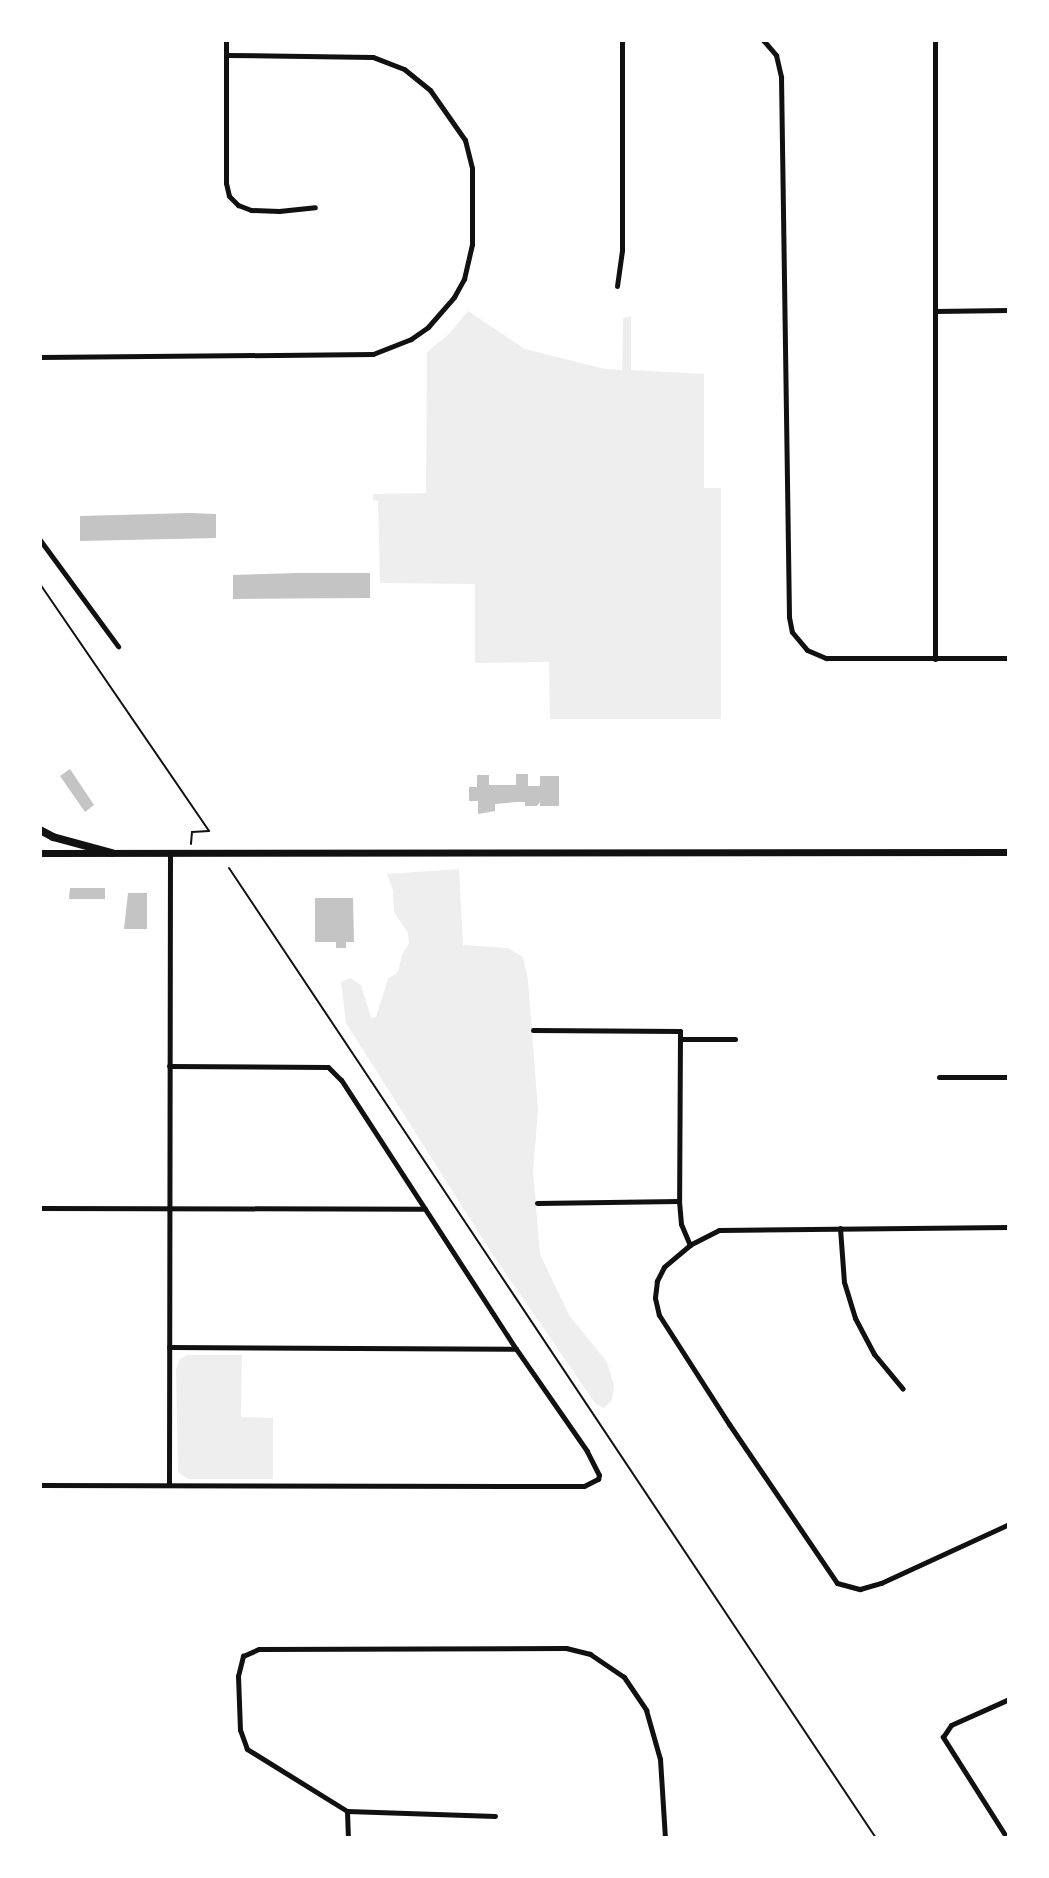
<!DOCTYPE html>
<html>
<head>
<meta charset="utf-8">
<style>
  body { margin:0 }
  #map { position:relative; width:1049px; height:1878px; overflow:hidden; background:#fff; font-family:"Zilla Slab",serif }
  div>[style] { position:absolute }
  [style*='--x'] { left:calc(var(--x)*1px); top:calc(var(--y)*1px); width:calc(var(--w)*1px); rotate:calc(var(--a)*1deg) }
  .green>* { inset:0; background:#eee }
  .building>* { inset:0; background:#c4c4c4 }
  .path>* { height:2px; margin:-1px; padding:0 1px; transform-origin:1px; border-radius:1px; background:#111 }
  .minor>* { height:5px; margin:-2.5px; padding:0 2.5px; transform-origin:2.5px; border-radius:2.5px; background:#111 }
  .tertiary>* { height:7px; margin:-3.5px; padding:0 3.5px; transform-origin:3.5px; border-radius:3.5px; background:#111 }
  .secondary>* { height:8px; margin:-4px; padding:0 4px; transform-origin:4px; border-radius:4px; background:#111 }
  span { translate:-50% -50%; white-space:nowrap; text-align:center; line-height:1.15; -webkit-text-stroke:6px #fff; paint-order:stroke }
  .frame { position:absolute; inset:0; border:42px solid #fff; pointer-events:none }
</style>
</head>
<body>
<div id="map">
  <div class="green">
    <div style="clip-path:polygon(468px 311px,525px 349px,605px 369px,622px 370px,623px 318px,631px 316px,631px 370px,704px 374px,704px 488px,721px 488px,721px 719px,550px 719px,549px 662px,475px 663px,475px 584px,380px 583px,378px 501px,373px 500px,373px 494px,426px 493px,427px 352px,449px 334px)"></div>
    <div style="clip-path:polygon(459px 869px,463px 945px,508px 948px,523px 957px,528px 980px,538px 1111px,533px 1171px,540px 1254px,569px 1315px,607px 1362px,614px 1385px,612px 1400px,604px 1408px,595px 1403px,491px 1252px,346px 1023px,341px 982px,350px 978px,361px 985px,371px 1018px,376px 1017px,388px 979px,398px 972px,402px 955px,409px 943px,408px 933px,394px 912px,393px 890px,387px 874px)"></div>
    <div style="clip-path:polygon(187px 1355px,242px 1355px,241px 1417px,273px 1418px,273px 1479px,188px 1479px,178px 1472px,176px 1369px,180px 1359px)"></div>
  </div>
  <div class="building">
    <div style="clip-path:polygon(190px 513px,216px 514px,216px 538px,80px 541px,80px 516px)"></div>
    <div style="clip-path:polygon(299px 573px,370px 573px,370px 598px,233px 599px,233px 575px)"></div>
    <div style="clip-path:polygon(70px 769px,94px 805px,85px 812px,60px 776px)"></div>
    <div style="clip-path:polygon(516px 774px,528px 774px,528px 786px,540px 786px,540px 776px,559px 776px,559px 806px,540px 806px,540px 802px,537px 806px,525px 806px,525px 802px,517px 802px,495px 804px,495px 811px,478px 814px,478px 801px,469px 801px,469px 787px,477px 787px,477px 775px,489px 775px,489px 785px,516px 785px)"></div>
    <div style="clip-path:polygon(70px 888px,105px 888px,105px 899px,69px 899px)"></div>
    <div style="clip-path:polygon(128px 893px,147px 893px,147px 929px,124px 929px)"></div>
    <div style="clip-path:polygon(315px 898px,353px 898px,354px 942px,346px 942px,346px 948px,336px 948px,336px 942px,315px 942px)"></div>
  </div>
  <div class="path">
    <div style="--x:40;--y:584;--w:299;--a:55.6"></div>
    <div style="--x:209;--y:831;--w:17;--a:177"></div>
    <div style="--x:192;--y:832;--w:12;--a:95"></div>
    <div style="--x:229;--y:868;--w:1166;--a:56.3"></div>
  </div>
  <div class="minor">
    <div style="--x:226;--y:40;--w:143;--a:90"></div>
    <div style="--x:226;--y:183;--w:13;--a:77"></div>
    <div style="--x:229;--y:196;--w:13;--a:45"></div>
    <div style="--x:238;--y:205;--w:14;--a:21"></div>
    <div style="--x:251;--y:210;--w:28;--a:2"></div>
    <div style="--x:279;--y:211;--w:36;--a:-6"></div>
    <div style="--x:763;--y:40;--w:20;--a:49"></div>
    <div style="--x:776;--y:55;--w:23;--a:77"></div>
    <div style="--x:781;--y:77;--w:540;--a:89.15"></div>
    <div style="--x:789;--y:617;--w:15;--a:79"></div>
    <div style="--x:792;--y:632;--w:23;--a:50"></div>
    <div style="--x:807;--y:650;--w:21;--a:23"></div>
    <div style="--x:826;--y:658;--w:183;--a:0"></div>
    <div style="--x:935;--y:40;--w:619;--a:90"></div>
    <div style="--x:617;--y:286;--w:36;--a:-82"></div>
    <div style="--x:622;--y:250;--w:210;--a:-90"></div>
    <div style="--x:935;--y:311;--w:74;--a:-0.8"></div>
    <div style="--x:40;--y:357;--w:333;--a:-0.5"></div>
    <div style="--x:373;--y:354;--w:41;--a:-21.5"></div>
    <div style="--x:411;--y:339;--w:21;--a:-35"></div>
    <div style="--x:428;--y:327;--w:40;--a:-49"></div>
    <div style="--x:454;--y:297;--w:21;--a:-61"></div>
    <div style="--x:464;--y:279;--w:36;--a:-77"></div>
    <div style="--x:472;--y:244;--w:76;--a:-90"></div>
    <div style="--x:472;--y:168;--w:29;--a:-104"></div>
    <div style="--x:465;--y:140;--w:61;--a:-125"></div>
    <div style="--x:430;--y:90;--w:33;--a:-141"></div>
    <div style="--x:404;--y:69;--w:33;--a:-159"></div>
    <div style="--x:373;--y:57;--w:147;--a:-179.2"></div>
    <div style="--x:40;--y:540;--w:132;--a:53.7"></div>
    <div style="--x:533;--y:1030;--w:147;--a:0.4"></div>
    <div style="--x:680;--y:1031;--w:170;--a:90.3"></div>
    <div style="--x:679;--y:1201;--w:23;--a:85"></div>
    <div style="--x:681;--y:1224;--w:23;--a:67"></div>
    <div style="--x:680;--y:1039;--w:55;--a:0"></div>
    <div style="--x:939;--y:1077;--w:70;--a:0"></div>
    <div style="--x:537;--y:1203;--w:142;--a:-0.8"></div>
    <div style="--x:40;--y:1208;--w:385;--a:0.1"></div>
    <div style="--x:1009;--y:1227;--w:290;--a:179.4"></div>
    <div style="--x:719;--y:1230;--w:33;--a:153"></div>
    <div style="--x:690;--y:1245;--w:34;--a:140"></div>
    <div style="--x:664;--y:1267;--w:16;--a:117"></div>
    <div style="--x:657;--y:1281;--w:17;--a:97"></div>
    <div style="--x:655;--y:1298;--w:17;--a:77"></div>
    <div style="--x:659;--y:1315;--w:130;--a:57.3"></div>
    <div style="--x:729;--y:1424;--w:192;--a:55.8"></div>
    <div style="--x:837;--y:1583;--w:24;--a:15"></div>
    <div style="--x:860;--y:1589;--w:22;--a:-16"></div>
    <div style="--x:881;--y:1583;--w:141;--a:-24.7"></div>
    <div style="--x:840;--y:1228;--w:54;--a:85.8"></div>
    <div style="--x:844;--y:1282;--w:38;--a:73"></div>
    <div style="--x:855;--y:1318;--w:41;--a:62.2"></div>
    <div style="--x:874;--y:1354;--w:45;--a:50.4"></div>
    <div style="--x:169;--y:1347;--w:347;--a:0.3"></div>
    <div style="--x:169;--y:1484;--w:632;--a:-89.91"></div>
    <div style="--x:40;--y:1485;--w:544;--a:0.11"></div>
    <div style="--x:584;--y:1486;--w:16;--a:-27"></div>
    <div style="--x:598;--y:1479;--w:4;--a:-76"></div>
    <div style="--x:599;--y:1475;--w:27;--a:-117"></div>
    <div style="--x:587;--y:1451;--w:124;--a:-124.8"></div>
    <div style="--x:516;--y:1349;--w:321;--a:-123"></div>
    <div style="--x:341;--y:1080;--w:18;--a:-135"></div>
    <div style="--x:328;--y:1067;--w:159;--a:-179.6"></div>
    <div style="--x:347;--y:1811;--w:27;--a:88"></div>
    <div style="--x:495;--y:1816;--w:148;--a:-178.1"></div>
    <div style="--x:347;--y:1811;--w:118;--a:-148.2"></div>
    <div style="--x:247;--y:1749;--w:20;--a:-110"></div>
    <div style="--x:240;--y:1730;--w:54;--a:-92.1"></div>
    <div style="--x:238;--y:1676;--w:21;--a:-76"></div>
    <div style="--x:243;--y:1656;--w:17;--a:-24"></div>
    <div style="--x:259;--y:1649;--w:307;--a:-0.2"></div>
    <div style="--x:566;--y:1648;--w:25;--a:14"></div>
    <div style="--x:590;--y:1654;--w:41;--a:34.1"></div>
    <div style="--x:624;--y:1677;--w:40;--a:56"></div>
    <div style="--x:646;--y:1710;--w:51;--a:74.1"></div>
    <div style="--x:660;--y:1759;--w:79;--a:86.4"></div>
    <div style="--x:1007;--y:1838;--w:120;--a:-122.4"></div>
    <div style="--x:943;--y:1737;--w:14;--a:-56"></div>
    <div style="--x:951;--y:1725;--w:64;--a:-24.1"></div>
  </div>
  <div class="tertiary">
    <div style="--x:40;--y:853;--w:969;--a:-0.06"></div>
  </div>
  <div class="secondary">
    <div style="--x:40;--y:830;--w:15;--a:28"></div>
    <div style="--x:53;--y:837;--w:61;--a:15.2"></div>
  </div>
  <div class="frame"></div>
</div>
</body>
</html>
